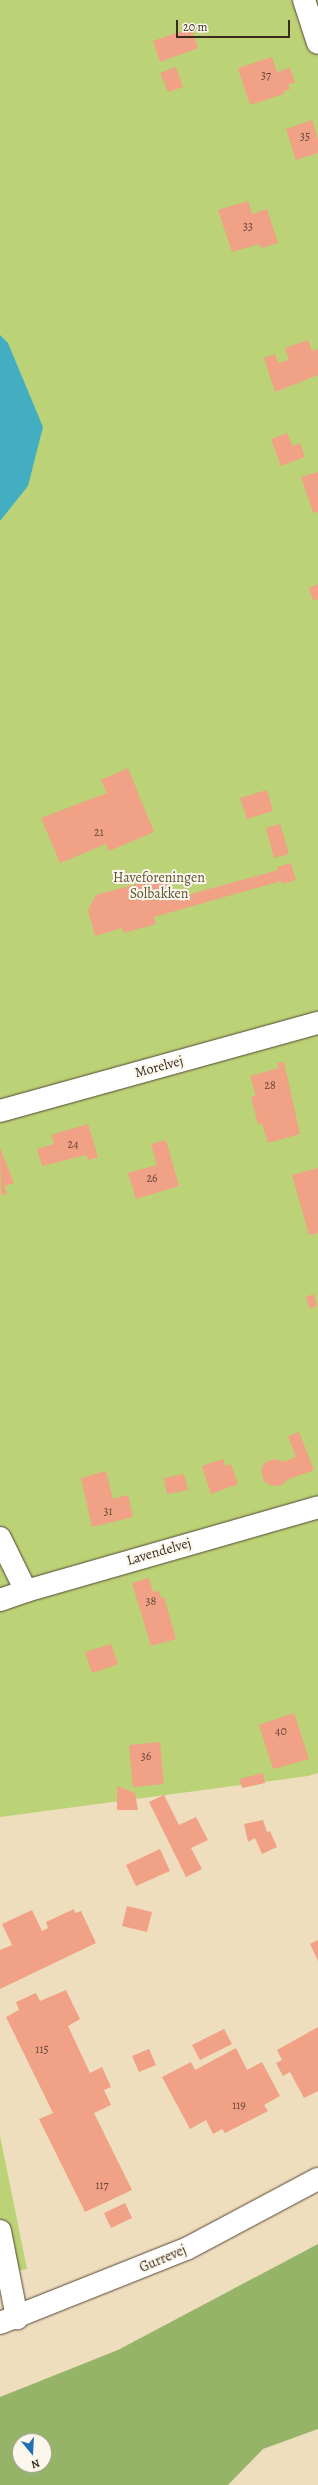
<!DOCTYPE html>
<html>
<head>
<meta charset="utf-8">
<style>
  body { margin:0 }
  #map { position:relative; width:318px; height:2485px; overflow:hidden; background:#eedebd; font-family:Alegreya,serif }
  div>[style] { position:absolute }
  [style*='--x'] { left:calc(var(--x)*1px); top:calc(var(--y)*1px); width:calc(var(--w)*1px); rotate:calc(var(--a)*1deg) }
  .green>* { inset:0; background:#bcd276 }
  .forest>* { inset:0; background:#95b467 }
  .water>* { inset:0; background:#43aec1 }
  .building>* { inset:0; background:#f0a186 }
  .roads { filter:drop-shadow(0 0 1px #564536) drop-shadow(0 0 1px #564536) }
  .service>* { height:22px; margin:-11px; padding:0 11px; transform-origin:11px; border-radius:11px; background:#fff }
  .minor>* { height:22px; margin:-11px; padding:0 11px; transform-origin:11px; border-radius:11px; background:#fff }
  .tertiary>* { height:22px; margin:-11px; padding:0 11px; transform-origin:11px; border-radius:11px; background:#fff }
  span { translate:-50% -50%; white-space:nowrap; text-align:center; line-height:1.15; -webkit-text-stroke:4px #fbf7ec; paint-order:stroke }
  .number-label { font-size:12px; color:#684838 }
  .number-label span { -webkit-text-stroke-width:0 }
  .park-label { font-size:14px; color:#5b5434 }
  .street-label { font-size:14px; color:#3b2a1e }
  .north { position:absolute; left:12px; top:2433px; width:40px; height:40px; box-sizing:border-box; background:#fbf7ec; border:1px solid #aea59a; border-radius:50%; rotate:162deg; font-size:11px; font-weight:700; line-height:16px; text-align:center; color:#3b2a1e }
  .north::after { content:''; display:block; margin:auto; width:14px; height:18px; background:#1f6fb2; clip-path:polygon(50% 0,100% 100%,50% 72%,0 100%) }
  .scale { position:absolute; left:176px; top:20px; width:114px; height:18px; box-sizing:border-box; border:2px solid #3b2a1e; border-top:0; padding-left:5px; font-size:12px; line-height:14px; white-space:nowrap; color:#3b2a1e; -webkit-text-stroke:3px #fbf7ec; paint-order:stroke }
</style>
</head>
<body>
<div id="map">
  <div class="green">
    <div style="clip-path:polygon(0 0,318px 0,318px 1773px,308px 1776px,0 1817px)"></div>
    <div style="clip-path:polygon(0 2136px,27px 2269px,0 2273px)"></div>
  </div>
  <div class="forest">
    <div style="clip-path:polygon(evenodd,318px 2244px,318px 2429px,263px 2449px,228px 2485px,0 2485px,0 2397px,118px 2350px,318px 2244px,20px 2441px,44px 2441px,44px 2465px,20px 2465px,20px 2441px)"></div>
  </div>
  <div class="water">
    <div style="clip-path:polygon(0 335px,8px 343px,43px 427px,28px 486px,0 521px)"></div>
  </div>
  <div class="building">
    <div style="clip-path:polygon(191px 28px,198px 48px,160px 62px,153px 41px)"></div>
    <div style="clip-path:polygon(272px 57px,277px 72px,290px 68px,295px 83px,288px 84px,290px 89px,284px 91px,284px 94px,250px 105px,238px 68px)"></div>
    <div style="clip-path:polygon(176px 67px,183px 87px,168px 92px,160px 73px)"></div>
    <div style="clip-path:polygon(312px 120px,318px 140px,318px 153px,296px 160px,286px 129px)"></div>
    <div style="clip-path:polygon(248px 201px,252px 214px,267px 209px,278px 243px,261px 248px,259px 244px,232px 252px,218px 210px)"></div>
    <div style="clip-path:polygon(308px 340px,312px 351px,318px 349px,318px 375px,275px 392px,264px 358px,275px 354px,278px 363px,289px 360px,285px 348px)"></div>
    <div style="clip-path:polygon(287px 433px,293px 446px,300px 443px,305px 457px,281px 466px,271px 439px)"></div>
    <div style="clip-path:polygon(318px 472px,318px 512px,313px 513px,301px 477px)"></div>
    <div style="clip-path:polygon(318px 584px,318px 599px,313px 601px,309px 588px)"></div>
    <div style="clip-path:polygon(128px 768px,154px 832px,109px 851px,106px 844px,60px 863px,41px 818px,107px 793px,101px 780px)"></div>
    <div style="clip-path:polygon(267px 790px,273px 811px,247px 819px,240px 798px)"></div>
    <div style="clip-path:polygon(280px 824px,289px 854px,274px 858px,266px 828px)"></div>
    <div style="clip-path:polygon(291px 863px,296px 880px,282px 884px,281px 881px,154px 917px,156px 924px,123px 933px,122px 928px,95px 936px,88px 910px,96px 895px,167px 876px,173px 899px,278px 870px,277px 867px)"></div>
    <div style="clip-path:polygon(284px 1062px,300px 1134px,268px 1143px,262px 1123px,258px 1124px,251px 1097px,256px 1095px,250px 1076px,279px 1068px,277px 1063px)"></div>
    <div style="clip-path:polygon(88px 1124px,98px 1157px,88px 1160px,86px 1155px,42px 1166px,37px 1149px,54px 1144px,51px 1135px)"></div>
    <div style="clip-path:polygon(166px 1140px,179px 1186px,136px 1199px,128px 1173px,157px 1165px,151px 1144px)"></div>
    <div style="clip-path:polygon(0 1148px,14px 1183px,4px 1186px,7px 1194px,1px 1195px)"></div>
    <div style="clip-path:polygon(318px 1168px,318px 1233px,309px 1235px,292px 1175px)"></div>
    <div style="clip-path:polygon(314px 1294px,317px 1306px,310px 1309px,306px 1297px)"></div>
    <div style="clip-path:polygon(299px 1432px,314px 1470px,289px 1479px,282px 1485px,272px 1486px,264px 1481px,261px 1471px,264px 1463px,275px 1459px,283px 1462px,296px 1457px,288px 1436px)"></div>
    <div style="clip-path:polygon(223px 1459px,225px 1466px,231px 1464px,238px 1484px,211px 1494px,202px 1466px)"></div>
    <div style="clip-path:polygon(106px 1471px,113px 1499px,128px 1495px,133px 1517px,92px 1527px,81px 1478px)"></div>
    <div style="clip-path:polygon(184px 1474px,188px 1490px,167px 1494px,164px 1478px)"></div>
    <div style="clip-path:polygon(149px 1578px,153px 1592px,159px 1591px,161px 1598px,164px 1597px,176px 1639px,151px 1646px,132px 1583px)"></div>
    <div style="clip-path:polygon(111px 1644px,118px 1664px,92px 1673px,85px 1652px)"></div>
    <div style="clip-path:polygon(294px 1713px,309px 1759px,273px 1769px,259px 1725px)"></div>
    <div style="clip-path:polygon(160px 1742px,164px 1784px,133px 1787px,129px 1745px)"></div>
    <div style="clip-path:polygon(263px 1773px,265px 1783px,242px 1788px,239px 1779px)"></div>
    <div style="clip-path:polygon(117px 1786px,135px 1793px,138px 1810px,117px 1810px)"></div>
    <div style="clip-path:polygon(164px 1795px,179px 1825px,196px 1817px,208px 1840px,191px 1848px,202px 1869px,186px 1877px,149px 1802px)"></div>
    <div style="clip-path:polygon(263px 1820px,267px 1832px,270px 1831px,277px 1847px,262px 1854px,255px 1838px,248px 1842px,244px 1824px)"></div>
    <div style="clip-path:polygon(160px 1849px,170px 1871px,136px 1886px,126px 1865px)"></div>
    <div style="clip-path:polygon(127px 1906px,152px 1912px,147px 1932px,122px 1926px)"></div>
    <div style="clip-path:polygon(74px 1909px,75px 1913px,81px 1911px,96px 1943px,0 1989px,0 1950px,12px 1945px,2px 1924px,32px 1910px,42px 1931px,48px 1928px,46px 1922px)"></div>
    <div style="clip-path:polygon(318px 1940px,318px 1961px,310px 1944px)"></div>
    <div style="clip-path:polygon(66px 1990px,80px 2019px,68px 2026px,90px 2073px,102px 2067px,111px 2087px,104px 2090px,111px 2105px,94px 2113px,132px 2190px,85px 2212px,39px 2119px,53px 2113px,6px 2017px,19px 2010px,16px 2002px,36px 1993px,40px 2001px)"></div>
    <div style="clip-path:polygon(318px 2027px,318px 2091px,304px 2098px,290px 2072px,283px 2076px,276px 2063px,282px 2060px,277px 2050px)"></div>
    <div style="clip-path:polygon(224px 2029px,232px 2044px,200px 2060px,192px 2045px)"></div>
    <div style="clip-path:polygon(236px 2048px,247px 2070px,262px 2062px,280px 2096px,264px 2105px,268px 2111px,225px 2133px,222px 2129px,213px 2134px,206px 2120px,190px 2129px,162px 2077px,191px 2062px,195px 2070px)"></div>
    <div style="clip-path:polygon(149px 2049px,156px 2065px,139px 2072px,132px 2056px)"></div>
    <div style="clip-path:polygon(125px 2203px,132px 2218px,111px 2228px,104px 2213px)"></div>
  </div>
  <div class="roads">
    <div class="service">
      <div style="--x:0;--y:1111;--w:330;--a:-15.5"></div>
      <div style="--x:0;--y:1538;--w:59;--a:63.9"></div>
    </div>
    <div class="minor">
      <div style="--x:304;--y:0;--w:45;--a:72"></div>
      <div style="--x:0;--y:1600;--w:28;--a:-19"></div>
      <div style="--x:26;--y:1591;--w:304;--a:-16"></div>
      <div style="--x:0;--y:2231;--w:89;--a:78.9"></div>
    </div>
    <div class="tertiary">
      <div style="--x:0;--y:2323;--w:202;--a:-21.7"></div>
      <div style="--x:188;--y:2248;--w:147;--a:-28"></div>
    </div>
  </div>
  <div class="number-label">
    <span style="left:266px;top:76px">37</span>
    <span style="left:305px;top:137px">35</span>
    <span style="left:248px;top:227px">33</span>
    <span style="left:99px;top:833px">21</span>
    <span style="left:270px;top:1086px">28</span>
    <span style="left:73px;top:1145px">24</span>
    <span style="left:152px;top:1179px">26</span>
    <span style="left:108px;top:1512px">31</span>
    <span style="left:151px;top:1602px">38</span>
    <span style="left:281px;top:1732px">40</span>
    <span style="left:146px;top:1757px">36</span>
    <span style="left:42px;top:2050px">115</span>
    <span style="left:239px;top:2106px">119</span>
    <span style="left:102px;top:2186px">117</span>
  </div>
  <div class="park-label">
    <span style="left:159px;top:886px">Haveforeningen<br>Solbakken</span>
  </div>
  <div class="street-label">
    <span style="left:159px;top:1067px;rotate:-15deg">Morelvej</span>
    <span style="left:159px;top:1552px;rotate:-16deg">Lavendelvej</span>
    <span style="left:163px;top:2259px;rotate:-23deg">Gurrevej</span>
  </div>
  <div class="north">N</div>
  <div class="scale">20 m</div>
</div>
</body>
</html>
